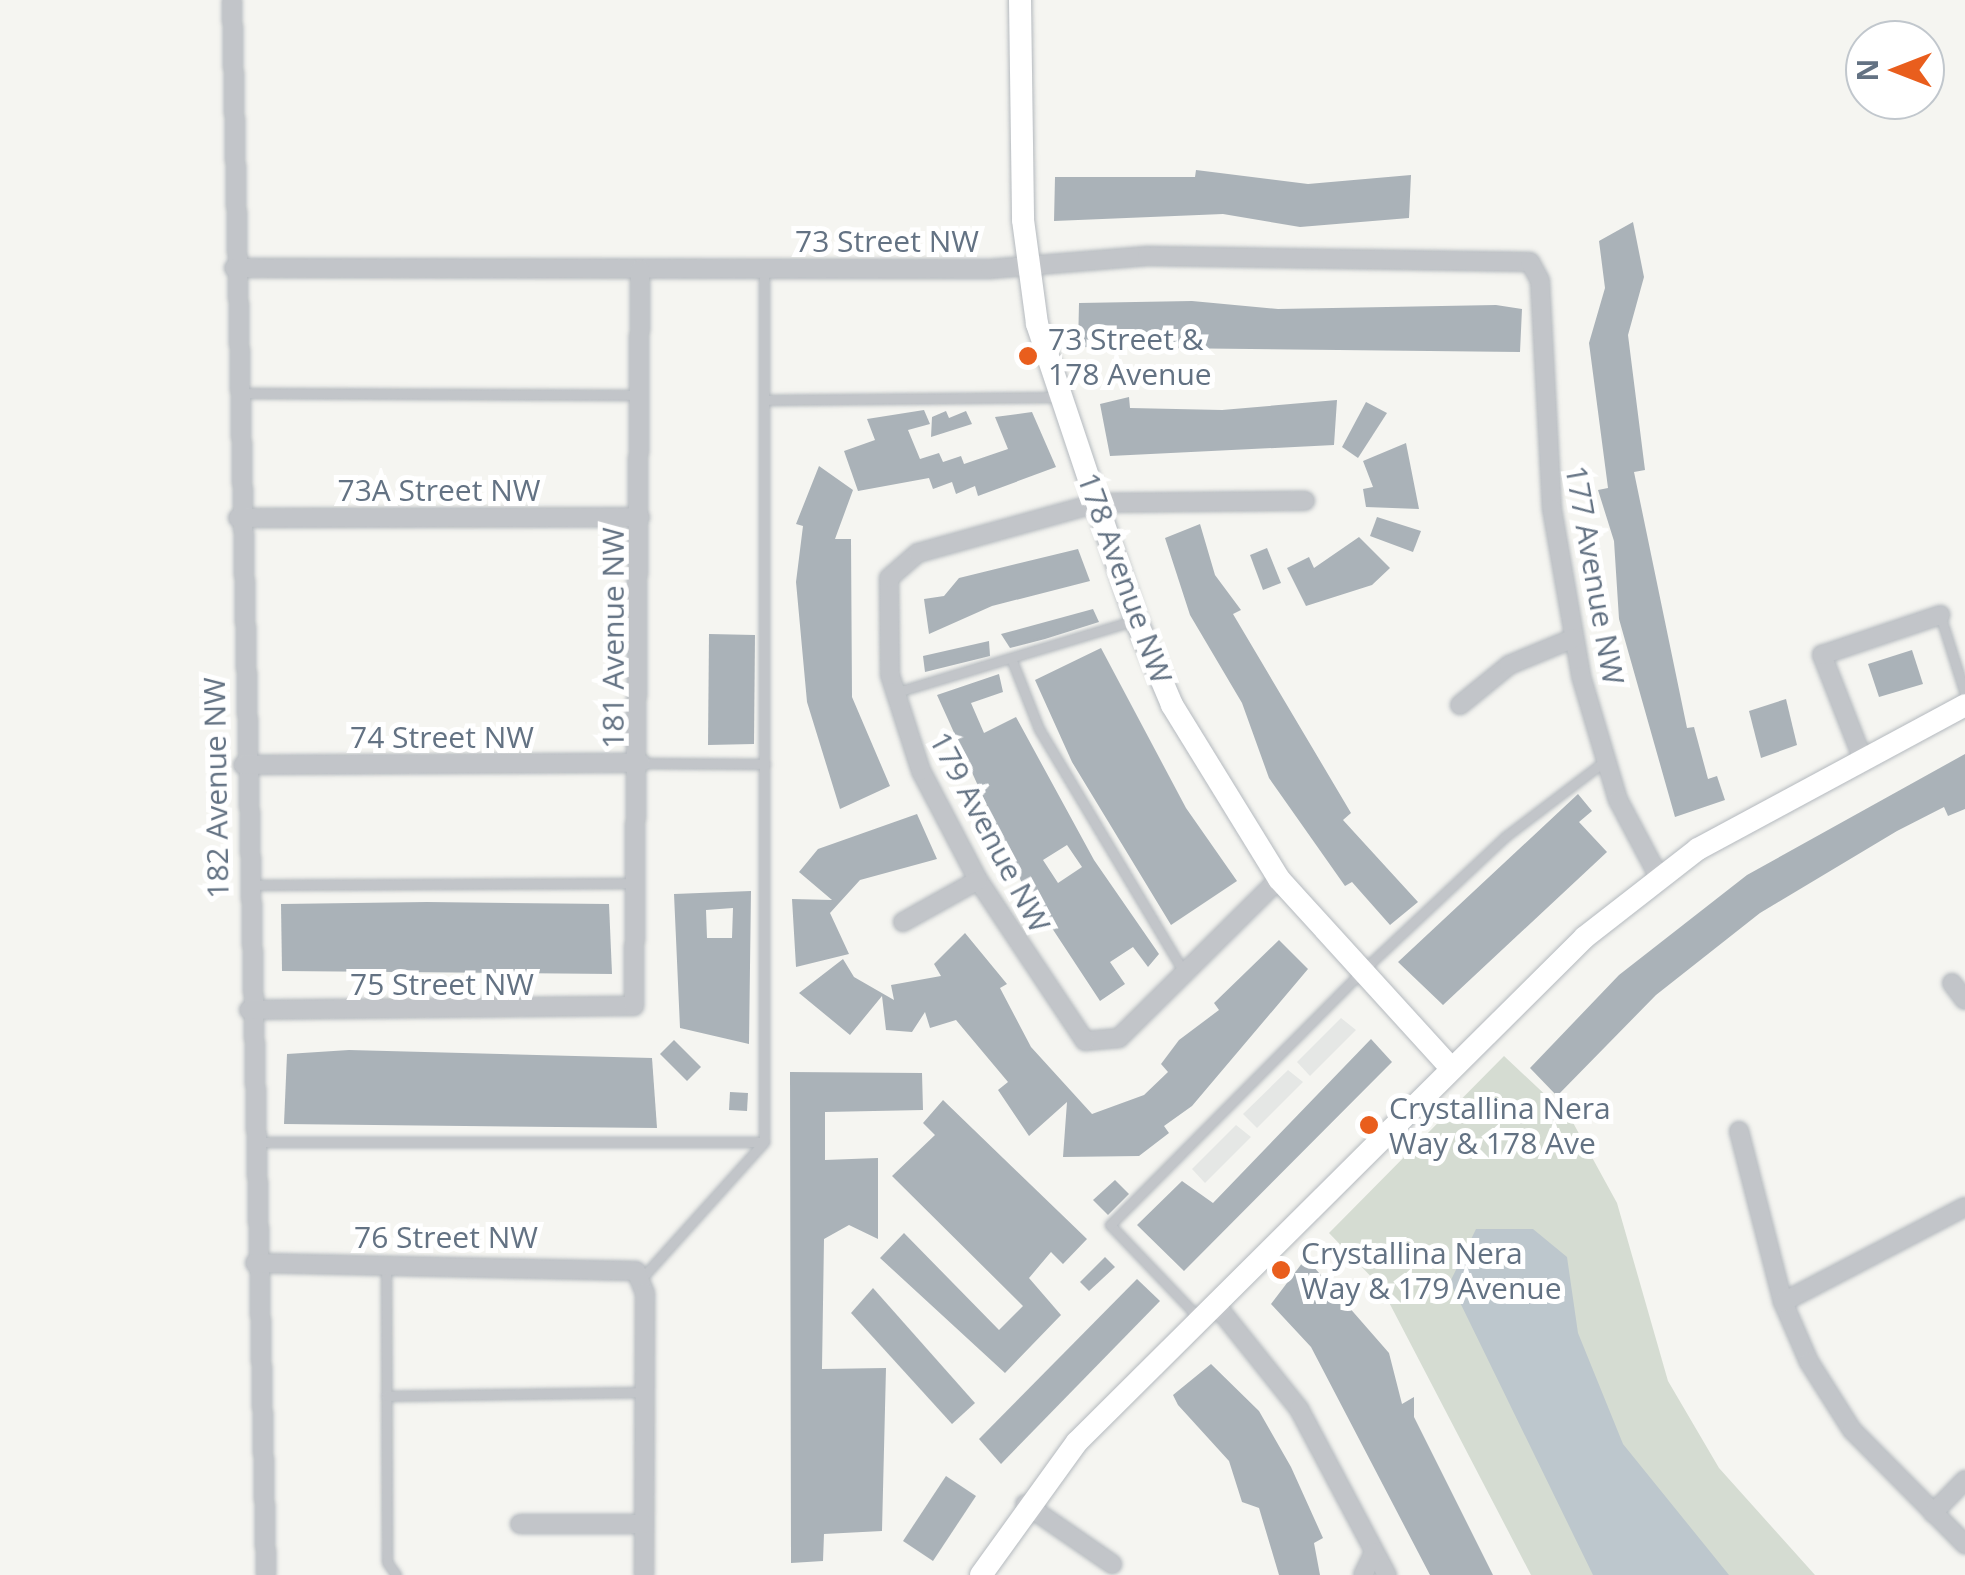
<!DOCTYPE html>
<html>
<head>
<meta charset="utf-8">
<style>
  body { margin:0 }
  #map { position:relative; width:1965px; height:1575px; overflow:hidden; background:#f5f5f1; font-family:"Open Sans",sans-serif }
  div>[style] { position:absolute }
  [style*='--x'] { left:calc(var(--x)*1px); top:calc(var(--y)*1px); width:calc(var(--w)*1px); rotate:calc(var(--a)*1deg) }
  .built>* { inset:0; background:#e5e7e5 }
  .green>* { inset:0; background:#d5dcd2 }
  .water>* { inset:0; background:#bdc7cd }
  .building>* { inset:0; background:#aab2b8 }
  .roads { filter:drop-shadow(0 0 2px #b4b9be) drop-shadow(0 0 2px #b4b9be) }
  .lane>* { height:9px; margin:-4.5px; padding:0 4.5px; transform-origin:4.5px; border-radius:4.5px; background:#c2c5c9 }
  .street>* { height:18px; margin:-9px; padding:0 9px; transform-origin:9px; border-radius:9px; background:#c2c5c9 }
  .secondary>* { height:22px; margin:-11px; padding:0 11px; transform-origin:11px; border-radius:11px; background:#fff }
  .dots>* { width:28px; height:28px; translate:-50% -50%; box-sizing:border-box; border:5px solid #fff; border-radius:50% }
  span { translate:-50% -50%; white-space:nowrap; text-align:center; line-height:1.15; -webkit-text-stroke:10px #fff; paint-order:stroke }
  .street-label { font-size:30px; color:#637283 }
  .poi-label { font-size:30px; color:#637283 }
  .left { translate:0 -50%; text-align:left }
  .north { position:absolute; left:1845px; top:20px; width:100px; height:100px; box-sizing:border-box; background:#fff; border:2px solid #c1c7cd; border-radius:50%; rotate:270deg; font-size:28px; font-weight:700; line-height:40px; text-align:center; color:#637283 }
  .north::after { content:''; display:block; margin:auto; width:35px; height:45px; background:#e95e1d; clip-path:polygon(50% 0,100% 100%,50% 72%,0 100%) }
</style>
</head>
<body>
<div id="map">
  <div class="built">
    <div style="clip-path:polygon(1341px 1018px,1356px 1030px,1310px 1076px,1297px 1062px)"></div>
    <div style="clip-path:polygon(1288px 1070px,1303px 1082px,1257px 1128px,1243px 1114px)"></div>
    <div style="clip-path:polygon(1236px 1125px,1251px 1137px,1205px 1183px,1192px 1169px)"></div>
  </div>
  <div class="green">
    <div style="clip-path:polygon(1504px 1056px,1571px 1119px,1617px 1203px,1668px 1381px,1719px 1468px,1815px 1575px,1531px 1575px,1381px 1287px,1329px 1233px)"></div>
  </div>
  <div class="water">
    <div style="clip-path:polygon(1476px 1229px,1533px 1229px,1567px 1257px,1578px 1333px,1623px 1444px,1729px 1575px,1593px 1575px,1450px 1282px)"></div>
  </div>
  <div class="building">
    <div style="clip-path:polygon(1196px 170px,1308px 184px,1411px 175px,1409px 218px,1300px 227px,1223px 214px,1054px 221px,1055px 177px,1195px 177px)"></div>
    <div style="clip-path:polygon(1633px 222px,1644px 277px,1628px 335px,1645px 470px,1634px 472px,1687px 728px,1694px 727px,1708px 779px,1717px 776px,1725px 800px,1675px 817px,1619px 619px,1614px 541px,1598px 490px,1608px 488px,1589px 343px,1605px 288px,1599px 241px)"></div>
    <div style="clip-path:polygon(1192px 301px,1278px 309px,1496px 305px,1522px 309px,1520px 352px,1078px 347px,1079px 303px)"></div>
    <div style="clip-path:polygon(1129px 397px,1130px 408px,1222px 410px,1337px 400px,1334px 445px,1110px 456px,1100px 404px)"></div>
    <div style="clip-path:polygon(1366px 402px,1387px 413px,1358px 458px,1342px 447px)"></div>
    <div style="clip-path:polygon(924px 410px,930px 424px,908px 430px,920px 459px,939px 453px,943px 462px,961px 456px,964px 464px,1008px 449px,995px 417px,1032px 412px,1056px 467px,978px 496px,975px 486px,956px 494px,952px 482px,933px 489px,929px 478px,858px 491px,844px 451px,875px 440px,867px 419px)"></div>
    <div style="clip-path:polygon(946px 411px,949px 418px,966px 411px,972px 424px,931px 437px,932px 417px)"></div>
    <div style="clip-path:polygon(1406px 443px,1419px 509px,1366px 507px,1363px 489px,1373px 487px,1363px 461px)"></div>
    <div style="clip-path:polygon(819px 466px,853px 490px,835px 539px,851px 539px,852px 697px,890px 786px,840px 809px,807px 702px,796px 582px,803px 526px,796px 524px)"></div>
    <div style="clip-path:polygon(1377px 517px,1421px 531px,1413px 552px,1370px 536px)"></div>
    <div style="clip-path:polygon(1200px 524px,1215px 575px,1241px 610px,1233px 614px,1351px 813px,1343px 820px,1418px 902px,1390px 925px,1352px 882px,1345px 886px,1269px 778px,1242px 703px,1190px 615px,1165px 538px)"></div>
    <div style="clip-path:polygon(1359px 537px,1390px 568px,1372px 585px,1306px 606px,1287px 568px,1309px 557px,1314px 568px)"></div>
    <div style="clip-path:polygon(1267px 548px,1281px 583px,1263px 590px,1250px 555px)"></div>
    <div style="clip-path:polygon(1078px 549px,1090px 581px,992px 606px,929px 634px,924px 599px,944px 596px,959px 578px)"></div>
    <div style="clip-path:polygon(1093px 609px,1099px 622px,1045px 639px,1010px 648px,1001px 634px)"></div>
    <div style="clip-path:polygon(709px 634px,755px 635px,754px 744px,708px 745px)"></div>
    <div style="clip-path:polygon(989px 641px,990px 656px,925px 672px,923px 656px)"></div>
    <div style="clip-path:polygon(1101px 648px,1186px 808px,1237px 881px,1171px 925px,1072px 762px,1035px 680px)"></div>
    <div style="clip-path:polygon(1912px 650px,1923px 684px,1879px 697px,1868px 664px)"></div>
    <div style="clip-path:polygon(evenodd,999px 674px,1003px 692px,971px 703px,984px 733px,1016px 717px,1094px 860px,1159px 954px,1148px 967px,1133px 947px,1110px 962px,1125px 984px,1100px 1001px,1021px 881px,937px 695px,999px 674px,1067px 845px,1082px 867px,1058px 883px,1043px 860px,1067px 845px)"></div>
    <div style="clip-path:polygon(1786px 699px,1797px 745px,1761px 758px,1749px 711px)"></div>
    <div style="clip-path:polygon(1965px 754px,1965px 809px,1948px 816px,1944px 807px,1897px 831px,1760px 913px,1656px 995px,1557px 1096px,1530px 1068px,1619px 975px,1747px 875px)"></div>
    <div style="clip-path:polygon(1578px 794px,1592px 811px,1579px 822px,1607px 852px,1443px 1005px,1398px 962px)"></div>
    <div style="clip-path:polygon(917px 814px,937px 859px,860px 880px,830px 913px,849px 954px,796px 967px,792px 899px,832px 900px,799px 872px,818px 849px)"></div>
    <div style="clip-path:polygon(evenodd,751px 891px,749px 1044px,680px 1028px,674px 894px,751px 891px,733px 908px,732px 938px,707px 938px,706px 910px,733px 908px)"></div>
    <div style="clip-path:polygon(427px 902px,609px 904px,612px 974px,282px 971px,281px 904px)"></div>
    <div style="clip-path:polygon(965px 933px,1007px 984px,1000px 988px,1031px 1047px,1092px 1114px,1144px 1095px,1168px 1072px,1161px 1064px,1179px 1040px,1219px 1010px,1214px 1003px,1279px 940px,1308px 969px,1192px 1106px,1164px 1126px,1169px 1133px,1139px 1156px,1063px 1157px,1067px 1102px,1029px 1136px,998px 1090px,1008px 1082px,956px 1020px,930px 1028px,925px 1012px,912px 1032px,886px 1030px,882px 996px,850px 1035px,799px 993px,843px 959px,854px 977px,894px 1000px,891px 985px,941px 976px,934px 964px)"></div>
    <div style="clip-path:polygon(1371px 1039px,1392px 1062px,1184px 1271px,1137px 1225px,1182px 1181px,1213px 1203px)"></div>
    <div style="clip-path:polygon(674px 1040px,701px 1067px,687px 1081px,660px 1054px)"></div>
    <div style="clip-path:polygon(349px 1050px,652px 1058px,657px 1128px,284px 1124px,287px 1054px)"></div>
    <div style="clip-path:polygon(790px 1072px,922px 1073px,923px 1110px,825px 1112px,825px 1160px,878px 1158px,878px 1239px,849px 1225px,824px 1239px,822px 1369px,886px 1368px,882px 1531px,824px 1534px,823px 1561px,791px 1563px)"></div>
    <div style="clip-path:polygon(730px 1092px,748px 1093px,747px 1111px,729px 1110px)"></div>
    <div style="clip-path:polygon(943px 1100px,1087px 1239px,1063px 1264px,1051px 1252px,1029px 1278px,1061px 1315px,1005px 1373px,880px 1258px,904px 1233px,999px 1330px,1023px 1306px,892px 1176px,935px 1135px,923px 1123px)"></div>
    <div style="clip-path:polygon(1115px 1180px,1129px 1194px,1108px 1215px,1093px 1200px)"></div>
    <div style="clip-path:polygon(1105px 1257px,1115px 1267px,1089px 1291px,1080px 1282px)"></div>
    <div style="clip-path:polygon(1306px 1258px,1389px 1353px,1402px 1404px,1414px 1397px,1414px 1417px,1493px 1575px,1430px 1575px,1311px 1347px,1271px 1304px)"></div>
    <div style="clip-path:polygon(1137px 1279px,1160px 1301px,1001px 1464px,979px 1439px)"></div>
    <div style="clip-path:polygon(873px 1288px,975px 1403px,952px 1424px,851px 1313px)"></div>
    <div style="clip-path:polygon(1211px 1364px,1259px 1411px,1291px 1467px,1323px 1538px,1314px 1543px,1320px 1575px,1279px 1575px,1259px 1508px,1242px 1502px,1229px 1461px,1178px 1405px,1173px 1395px)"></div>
    <div style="clip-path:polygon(946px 1476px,976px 1496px,933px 1561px,903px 1541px)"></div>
  </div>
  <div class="roads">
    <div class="lane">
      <div style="--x:238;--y:393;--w:402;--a:0.3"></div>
      <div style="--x:764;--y:400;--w:295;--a:-0.6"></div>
      <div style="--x:1940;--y:615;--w:83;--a:72.4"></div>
      <div style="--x:1011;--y:658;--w:76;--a:68.5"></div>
      <div style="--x:1039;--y:729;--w:283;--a:59.2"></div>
      <div style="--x:894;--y:693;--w:250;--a:-16.8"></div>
      <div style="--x:641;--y:763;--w:124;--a:0.5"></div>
      <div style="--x:248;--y:885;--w:389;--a:-0.3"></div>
      <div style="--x:255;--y:1142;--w:509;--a:0"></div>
      <div style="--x:386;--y:1265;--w:297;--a:89.8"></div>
      <div style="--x:387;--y:1562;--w:16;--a:55"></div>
      <div style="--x:642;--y:1278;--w:183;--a:-48.1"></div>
      <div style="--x:764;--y:1142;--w:873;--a:-90"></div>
      <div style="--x:1199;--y:1318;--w:129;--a:-133.7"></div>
      <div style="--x:1110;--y:1225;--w:355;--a:-45.2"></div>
      <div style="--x:1360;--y:973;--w:200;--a:-43.2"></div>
      <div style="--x:1506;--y:836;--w:126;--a:-37.2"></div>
      <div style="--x:386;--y:1396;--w:258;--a:-0.9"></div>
    </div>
    <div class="street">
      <div style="--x:232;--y:0;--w:1575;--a:88.76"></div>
      <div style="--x:234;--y:268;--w:756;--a:0.08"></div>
      <div style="--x:990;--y:269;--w:158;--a:-4.7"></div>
      <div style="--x:1147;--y:256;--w:383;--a:0.9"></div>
      <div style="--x:1530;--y:262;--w:21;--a:62"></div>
      <div style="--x:1540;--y:281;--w:228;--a:87"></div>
      <div style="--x:1552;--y:509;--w:169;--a:80.1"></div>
      <div style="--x:1581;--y:676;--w:129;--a:73.4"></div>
      <div style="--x:1618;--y:800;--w:87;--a:62"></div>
      <div style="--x:238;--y:518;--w:402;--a:-0.1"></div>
      <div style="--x:1460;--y:705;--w:63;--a:-39.2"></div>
      <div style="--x:1509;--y:665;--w:70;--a:-22.6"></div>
      <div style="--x:1862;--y:757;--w:110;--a:-111.4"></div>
      <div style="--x:1822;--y:655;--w:125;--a:-18.7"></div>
      <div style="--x:243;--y:765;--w:398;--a:-0.3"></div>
      <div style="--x:1279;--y:879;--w:226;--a:135.2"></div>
      <div style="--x:1119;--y:1038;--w:34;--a:175"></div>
      <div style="--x:1085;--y:1041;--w:193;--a:-123.6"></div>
      <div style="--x:978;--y:880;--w:123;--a:-117.6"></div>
      <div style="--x:921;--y:771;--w:101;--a:-107.9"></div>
      <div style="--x:890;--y:675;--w:97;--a:-90.6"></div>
      <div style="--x:889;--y:578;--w:38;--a:-41"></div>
      <div style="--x:918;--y:553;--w:186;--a:-15.6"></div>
      <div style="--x:1097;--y:503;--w:208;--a:-0.6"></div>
      <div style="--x:903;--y:922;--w:86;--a:-29.2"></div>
      <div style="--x:1952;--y:983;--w:21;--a:53"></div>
      <div style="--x:249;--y:1010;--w:385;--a:-0.6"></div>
      <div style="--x:634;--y:1006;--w:737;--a:-89.53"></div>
      <div style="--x:1739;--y:1131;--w:177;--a:75.6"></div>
      <div style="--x:1783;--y:1302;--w:65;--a:66.6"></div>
      <div style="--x:1809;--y:1362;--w:80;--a:57.7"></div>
      <div style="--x:1852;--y:1430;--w:161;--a:45.3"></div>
      <div style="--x:255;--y:1263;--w:381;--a:1.2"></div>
      <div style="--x:636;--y:1271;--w:24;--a:68"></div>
      <div style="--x:645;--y:1293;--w:282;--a:90.2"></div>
      <div style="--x:1783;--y:1302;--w:205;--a:-27.6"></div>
      <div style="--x:1216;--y:1305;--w:133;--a:51.4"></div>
      <div style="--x:1299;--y:1409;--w:188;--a:62.1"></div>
      <div style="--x:1025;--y:1504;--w:106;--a:34.6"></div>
      <div style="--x:1933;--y:1513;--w:46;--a:-45.9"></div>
      <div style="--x:520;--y:1524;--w:124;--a:0"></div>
      <div style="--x:1363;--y:1575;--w:25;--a:-64"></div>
    </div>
    <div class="secondary">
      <div style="--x:1020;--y:0;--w:220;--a:89.2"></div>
      <div style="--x:1023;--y:220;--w:105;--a:82.3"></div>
      <div style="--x:1037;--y:324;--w:312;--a:71.5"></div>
      <div style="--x:1136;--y:620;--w:92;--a:67"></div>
      <div style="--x:1172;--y:705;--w:204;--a:58.4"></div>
      <div style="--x:1279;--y:879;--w:254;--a:47.7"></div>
      <div style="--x:981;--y:1575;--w:164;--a:-54.2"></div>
      <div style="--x:1077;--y:1442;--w:716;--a:-44.83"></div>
      <div style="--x:1585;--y:937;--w:143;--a:-37.9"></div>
      <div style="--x:1698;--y:849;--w:303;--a:-28.3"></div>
    </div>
  </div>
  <div class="dots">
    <div style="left:1028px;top:356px;background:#e95e1d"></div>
    <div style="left:1369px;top:1125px;background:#e95e1d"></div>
    <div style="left:1281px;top:1270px;background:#e95e1d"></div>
  </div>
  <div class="street-label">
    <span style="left:887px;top:241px">73 Street NW</span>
    <span style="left:439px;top:490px">73A Street NW</span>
    <span style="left:1595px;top:575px;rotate:80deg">177 Avenue NW</span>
    <span style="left:1125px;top:578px;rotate:70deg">178 Avenue NW</span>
    <span style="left:613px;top:638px;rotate:-90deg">181 Avenue NW</span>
    <span style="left:442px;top:737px">74 Street NW</span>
    <span style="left:216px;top:788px;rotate:-91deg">182 Avenue NW</span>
    <span style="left:990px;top:832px;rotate:62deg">179 Avenue NW</span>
    <span style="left:442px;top:984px">75 Street NW</span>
    <span style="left:446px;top:1237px">76 Street NW</span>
  </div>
  <div class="poi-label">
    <span class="left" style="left:1048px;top:356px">73 Street &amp;<br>178 Avenue</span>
    <span class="left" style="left:1389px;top:1125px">Crystallina Nera<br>Way &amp; 178 Ave</span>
    <span class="left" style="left:1301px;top:1270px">Crystallina Nera<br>Way &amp; 179 Avenue</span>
  </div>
  <div class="north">N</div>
</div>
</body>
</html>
